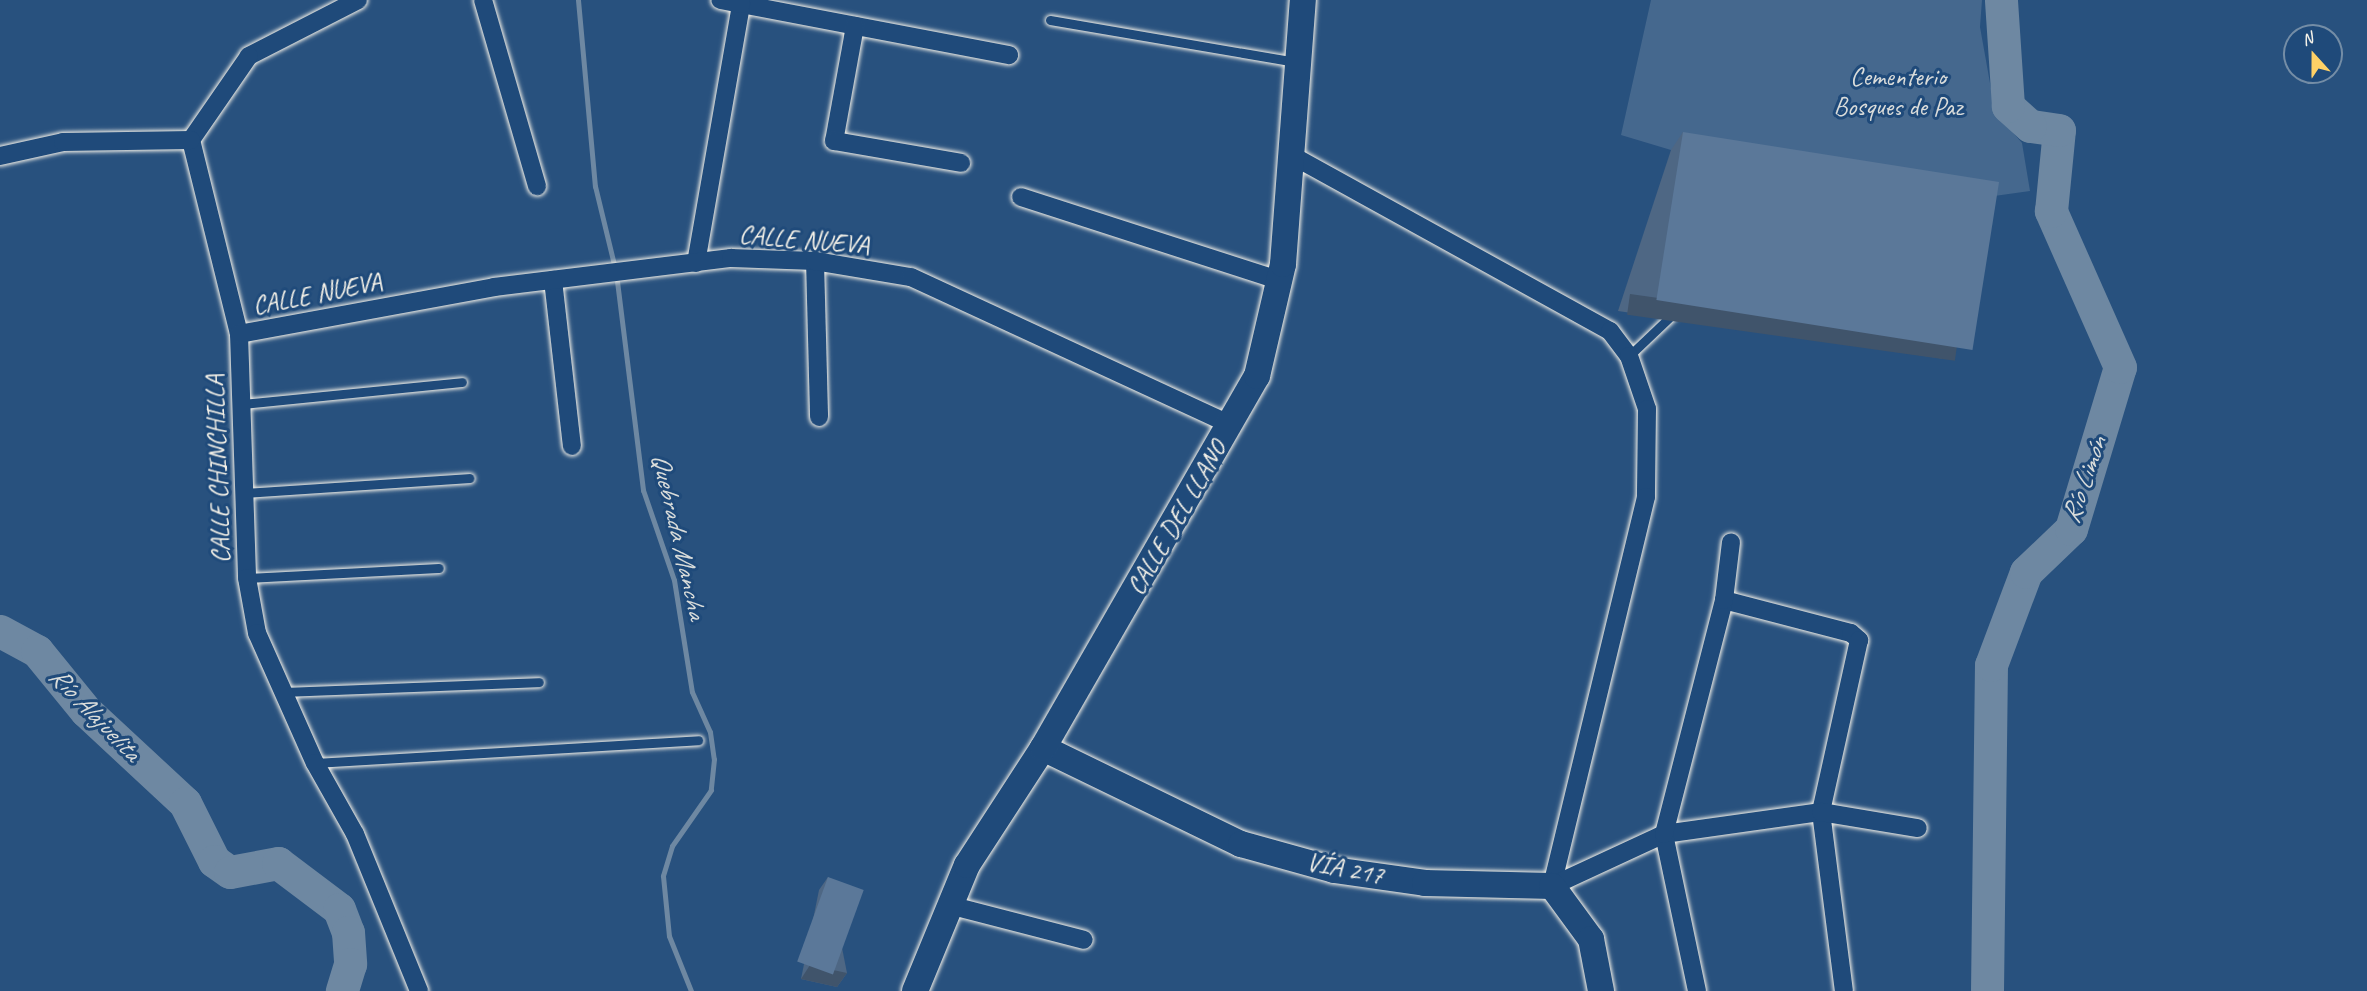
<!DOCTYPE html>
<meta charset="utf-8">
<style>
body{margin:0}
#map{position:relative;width:2367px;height:991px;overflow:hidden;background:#28517e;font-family:Caveat,sans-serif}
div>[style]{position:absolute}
.green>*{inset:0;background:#45688e}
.stream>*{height:5px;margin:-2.5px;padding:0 2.5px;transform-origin:2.5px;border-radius:2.5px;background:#6e88a2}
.river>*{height:33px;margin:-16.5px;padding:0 16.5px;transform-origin:16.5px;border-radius:16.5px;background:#6e88a2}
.roads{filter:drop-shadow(0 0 2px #f4f1e8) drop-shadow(0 0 2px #f4f1e8)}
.lane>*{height:9px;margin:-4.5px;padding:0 4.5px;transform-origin:4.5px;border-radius:4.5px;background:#1f4a7a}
.street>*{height:18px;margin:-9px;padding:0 9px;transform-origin:9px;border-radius:9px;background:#1f4a7a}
.secondary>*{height:26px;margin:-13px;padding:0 13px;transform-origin:13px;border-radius:13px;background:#1f4a7a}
.wall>*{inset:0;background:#4e6784}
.shaded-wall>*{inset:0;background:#40546b;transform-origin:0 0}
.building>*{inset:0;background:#5b7899;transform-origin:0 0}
span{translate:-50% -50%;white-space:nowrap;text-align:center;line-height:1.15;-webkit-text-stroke:6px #1f4a7a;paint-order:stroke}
.park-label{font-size:26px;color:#dadcda}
.street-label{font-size:26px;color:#f4f1e8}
.water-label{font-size:27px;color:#d9dcda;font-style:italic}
.north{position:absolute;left:2283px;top:24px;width:60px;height:60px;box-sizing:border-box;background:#1f4a7a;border:2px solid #748da6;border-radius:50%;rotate:339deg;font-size:16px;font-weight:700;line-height:24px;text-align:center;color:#f4f1e8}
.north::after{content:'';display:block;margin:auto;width:21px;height:27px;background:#ffd166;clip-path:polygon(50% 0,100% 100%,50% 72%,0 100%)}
</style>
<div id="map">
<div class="green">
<div style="clip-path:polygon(1651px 0,1982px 0,1980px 27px,1995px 111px,2022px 143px,2030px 191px,1987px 197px,1671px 150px,1621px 135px)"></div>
</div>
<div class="stream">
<div style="left:578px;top:0;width:187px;rotate:84.8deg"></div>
<div style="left:595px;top:186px;width:89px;rotate:76.4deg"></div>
<div style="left:616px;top:273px;width:219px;rotate:82.9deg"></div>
<div style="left:643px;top:490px;width:95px;rotate:71deg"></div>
<div style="left:674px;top:580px;width:113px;rotate:80.9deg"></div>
<div style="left:692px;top:692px;width:44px;rotate:65.8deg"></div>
<div style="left:710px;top:732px;width:27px;rotate:82deg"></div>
<div style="left:714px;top:759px;width:31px;rotate:96deg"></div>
<div style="left:711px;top:790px;width:68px;rotate:124.9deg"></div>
<div style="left:672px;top:846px;width:31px;rotate:107deg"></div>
<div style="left:663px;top:876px;width:60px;rotate:84.3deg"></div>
<div style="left:669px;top:936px;width:59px;rotate:68.2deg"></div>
</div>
<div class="river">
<div style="left:0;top:631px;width:42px;rotate:28.4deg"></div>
<div style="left:37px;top:651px;width:77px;rotate:50.8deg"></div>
<div style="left:86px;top:711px;width:135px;rotate:42.9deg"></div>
<div style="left:185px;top:803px;width:65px;rotate:63.4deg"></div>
<div style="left:214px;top:861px;width:19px;rotate:35deg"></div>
<div style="left:230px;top:872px;width:49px;rotate:-10.6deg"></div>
<div style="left:278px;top:863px;width:76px;rotate:37deg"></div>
<div style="left:339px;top:909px;width:25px;rotate:69deg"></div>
<div style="left:348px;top:932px;width:32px;rotate:86deg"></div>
<div style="left:350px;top:964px;width:28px;rotate:107deg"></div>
<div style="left:1987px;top:991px;width:326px;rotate:-89.3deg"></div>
<div style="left:1991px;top:665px;width:99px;rotate:-69.4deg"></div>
<div style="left:2026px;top:572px;width:62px;rotate:-43.7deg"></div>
<div style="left:2071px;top:529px;width:169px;rotate:-73.2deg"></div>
<div style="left:2120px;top:367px;width:171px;rotate:-113.9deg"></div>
<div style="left:2051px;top:211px;width:81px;rotate:-84.4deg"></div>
<div style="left:2059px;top:130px;width:29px;rotate:-172deg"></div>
<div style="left:2030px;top:126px;width:30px;rotate:-138deg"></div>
<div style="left:2008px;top:106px;width:106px;rotate:-93.8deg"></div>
</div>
<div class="roads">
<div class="lane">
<div style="left:1050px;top:20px;width:251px;rotate:9.7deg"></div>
<div style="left:1629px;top:356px;width:64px;rotate:-43.7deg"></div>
<div style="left:242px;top:404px;width:221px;rotate:-5.7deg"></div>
<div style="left:245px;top:493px;width:225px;rotate:-3.8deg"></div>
<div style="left:247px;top:578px;width:192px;rotate:-3deg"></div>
<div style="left:281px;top:692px;width:258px;rotate:-2.2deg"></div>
<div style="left:315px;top:763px;width:384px;rotate:-3.4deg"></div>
</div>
<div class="street">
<div style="left:358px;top:0;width:123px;rotate:152.8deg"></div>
<div style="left:249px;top:56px;width:102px;rotate:124.6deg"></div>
<div style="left:191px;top:140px;width:200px;rotate:76.1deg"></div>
<div style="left:239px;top:334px;width:244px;rotate:88.1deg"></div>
<div style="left:247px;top:578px;width:56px;rotate:79.7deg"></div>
<div style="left:257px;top:633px;width:142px;rotate:66deg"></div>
<div style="left:315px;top:763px;width:81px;rotate:60.6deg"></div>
<div style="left:355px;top:834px;width:170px;rotate:67.8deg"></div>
<div style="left:483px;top:0;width:194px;rotate:73.8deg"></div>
<div style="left:741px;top:4px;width:273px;rotate:10.8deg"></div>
<div style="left:855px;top:26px;width:117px;rotate:100.3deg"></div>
<div style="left:834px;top:141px;width:129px;rotate:9.8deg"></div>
<div style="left:0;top:156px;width:65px;rotate:-12.5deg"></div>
<div style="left:63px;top:142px;width:128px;rotate:-0.9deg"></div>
<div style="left:1293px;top:156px;width:362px;rotate:28.9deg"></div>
<div style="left:1610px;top:331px;width:31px;rotate:53deg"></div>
<div style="left:1629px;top:356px;width:56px;rotate:71.2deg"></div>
<div style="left:1647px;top:409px;width:88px;rotate:90.7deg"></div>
<div style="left:1646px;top:497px;width:400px;rotate:103.6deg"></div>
<div style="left:1021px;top:197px;width:273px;rotate:17.9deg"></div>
<div style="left:815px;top:261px;width:156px;rotate:88.5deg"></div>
<div style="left:696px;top:263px;width:263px;rotate:-80.1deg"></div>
<div style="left:741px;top:4px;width:21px;rotate:-169deg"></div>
<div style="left:553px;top:280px;width:167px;rotate:83.5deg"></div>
<div style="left:239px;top:334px;width:259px;rotate:-10.4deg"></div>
<div style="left:494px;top:287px;width:239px;rotate:-7deg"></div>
<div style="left:731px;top:258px;width:84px;rotate:2deg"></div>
<div style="left:815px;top:261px;width:97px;rotate:9.5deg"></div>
<div style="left:911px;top:277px;width:353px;rotate:24.8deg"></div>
<div style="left:1724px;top:600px;width:131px;rotate:14.6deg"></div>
<div style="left:1851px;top:633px;width:11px;rotate:41deg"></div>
<div style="left:1859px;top:640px;width:176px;rotate:102.5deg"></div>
<div style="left:1821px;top:812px;width:180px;rotate:82.7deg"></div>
<div style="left:1552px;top:886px;width:123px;rotate:-24.9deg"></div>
<div style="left:1664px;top:834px;width:159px;rotate:-8deg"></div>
<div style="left:1821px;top:812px;width:98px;rotate:9.4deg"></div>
<div style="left:949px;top:905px;width:139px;rotate:14.5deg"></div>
<div style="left:1697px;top:991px;width:160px;rotate:-101.9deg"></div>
<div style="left:1664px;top:834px;width:242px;rotate:-75.6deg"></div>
<div style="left:1724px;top:600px;width:58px;rotate:-83.1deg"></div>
</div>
<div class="secondary">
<div style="left:1043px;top:748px;width:220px;rotate:25.9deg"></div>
<div style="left:1241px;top:844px;width:97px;rotate:15.6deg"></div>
<div style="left:1334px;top:870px;width:92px;rotate:8.1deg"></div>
<div style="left:1425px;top:883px;width:127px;rotate:1.4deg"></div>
<div style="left:1552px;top:886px;width:66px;rotate:53.7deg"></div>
<div style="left:1591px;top:939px;width:53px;rotate:79.1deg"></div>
<div style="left:915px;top:991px;width:136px;rotate:-67.6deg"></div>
<div style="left:967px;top:865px;width:140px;rotate:-57deg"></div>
<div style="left:1043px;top:748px;width:429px;rotate:-60.1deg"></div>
<div style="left:1257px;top:376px;width:115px;rotate:-76.9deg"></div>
<div style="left:1283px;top:264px;width:265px;rotate:-85.7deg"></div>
</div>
</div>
<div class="wall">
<div style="clip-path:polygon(1683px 132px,1945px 359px,1618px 311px,1671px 150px)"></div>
<div style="clip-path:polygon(828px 877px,847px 973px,837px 987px,801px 979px,819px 890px)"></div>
</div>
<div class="shaded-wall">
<div style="left:1630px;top:294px;width:331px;height:21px;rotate:8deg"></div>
<div style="clip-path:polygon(810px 965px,847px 973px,837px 987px,801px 979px)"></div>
</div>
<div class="building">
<div style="left:1683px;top:132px;width:320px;height:170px;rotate:9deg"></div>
<div style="left:828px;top:877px;width:38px;height:90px;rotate:20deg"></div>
</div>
<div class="park-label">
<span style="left:1898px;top:92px">Cementerio<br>Bosques de Paz</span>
</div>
<div class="street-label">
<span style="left:804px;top:240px;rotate:5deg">CALLE NUEVA</span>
<span style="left:317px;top:294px;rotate:-11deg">CALLE NUEVA</span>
<span style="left:218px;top:469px;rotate:-92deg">CALLE CHINCHILLA</span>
<span style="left:1177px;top:518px;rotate:-60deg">CALLE DEL LLANO</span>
<span style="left:1345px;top:869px;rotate:11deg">VÍA 217</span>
</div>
<div class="water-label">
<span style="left:2084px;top:480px;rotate:-71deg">Río Limón</span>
<span style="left:679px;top:536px;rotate:77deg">Quebrada Mancha</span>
<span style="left:95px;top:714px;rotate:46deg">Río Alajuelita</span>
</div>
<div class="north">N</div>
</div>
